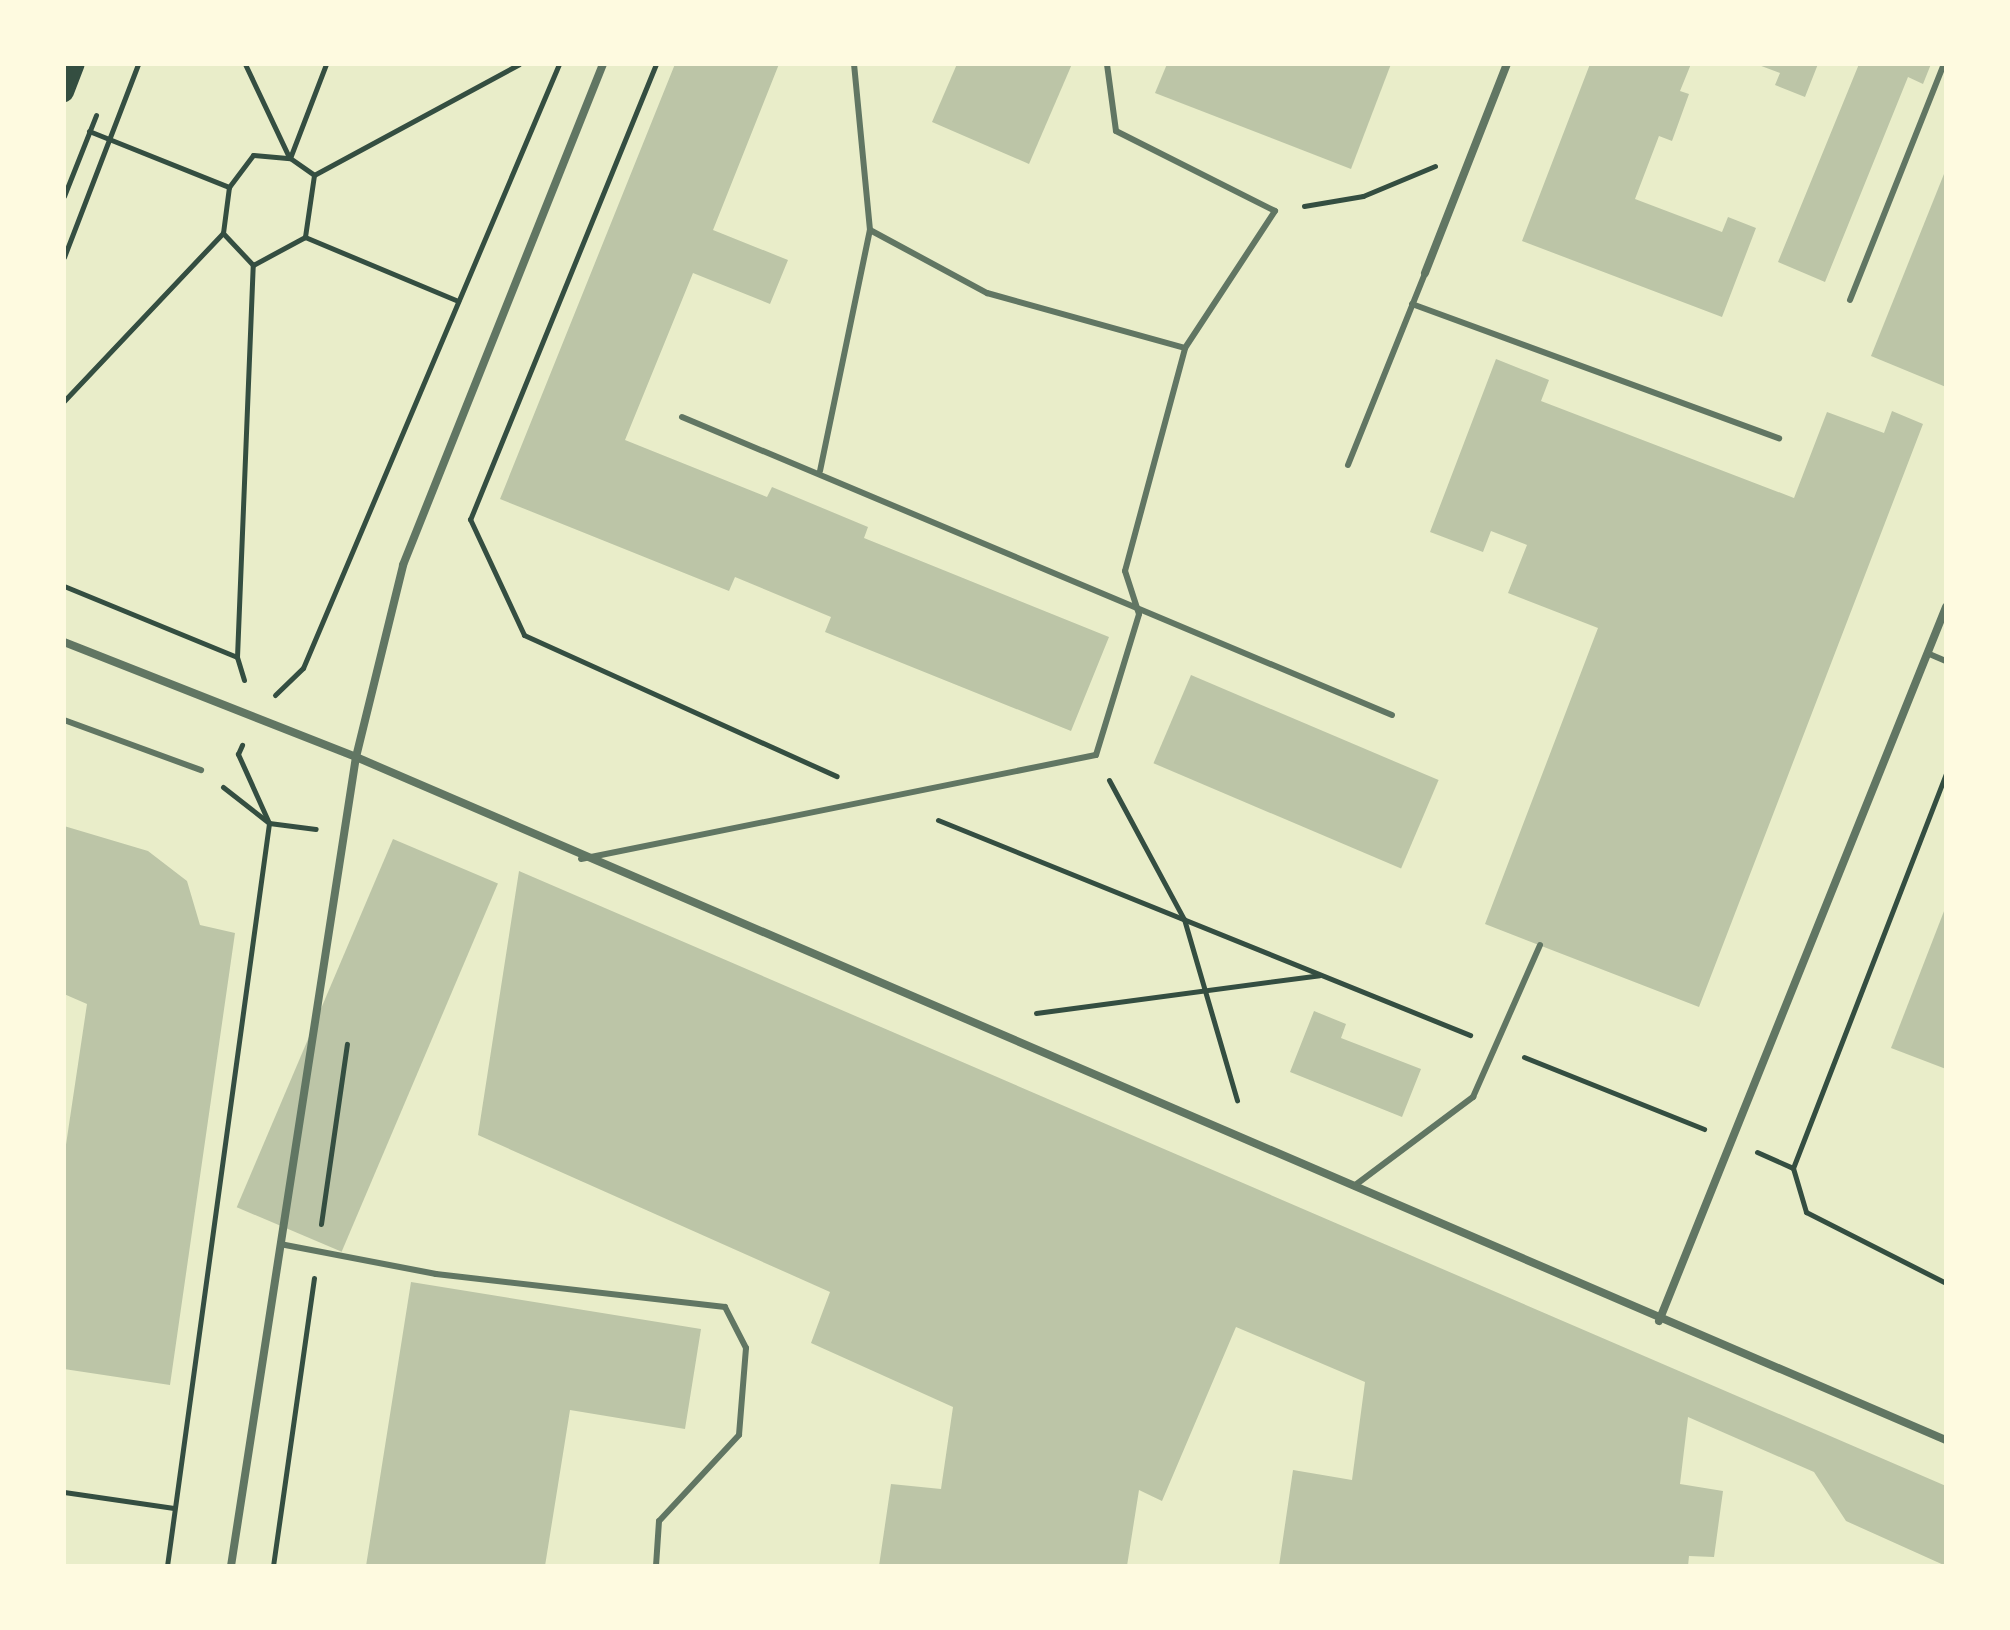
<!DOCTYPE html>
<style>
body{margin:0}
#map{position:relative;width:2010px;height:1630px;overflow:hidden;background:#e9edc9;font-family:Barlow,sans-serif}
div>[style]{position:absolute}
.building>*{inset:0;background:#bcc5a7;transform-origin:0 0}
.path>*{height:5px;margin:-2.5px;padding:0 2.5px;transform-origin:2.5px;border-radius:2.5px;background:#344e41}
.service>*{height:6px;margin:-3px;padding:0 3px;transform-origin:3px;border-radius:3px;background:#617663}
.minor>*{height:8px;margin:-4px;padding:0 4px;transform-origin:4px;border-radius:4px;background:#617663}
.primary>*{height:20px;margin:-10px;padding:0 10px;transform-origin:10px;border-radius:10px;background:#344e41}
span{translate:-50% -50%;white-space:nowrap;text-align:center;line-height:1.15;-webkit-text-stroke:6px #fefae0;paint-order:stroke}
.frame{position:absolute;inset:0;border:66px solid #fefae0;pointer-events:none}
</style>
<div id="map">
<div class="building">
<div style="clip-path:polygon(675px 64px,779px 64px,713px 230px,788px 260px,770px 304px,693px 273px,625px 440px,767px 497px,772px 487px,868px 527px,864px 538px,1109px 637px,1071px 731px,825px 632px,831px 617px,735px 577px,729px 591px,500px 499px)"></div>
<div style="clip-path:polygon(957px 64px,1072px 64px,1029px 164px,932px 122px)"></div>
<div style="clip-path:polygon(1167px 64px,1391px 64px,1351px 169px,1155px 93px)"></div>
<div style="clip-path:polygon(1590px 64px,1691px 64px,1680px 91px,1689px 94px,1672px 141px,1659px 136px,1635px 199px,1722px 232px,1728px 217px,1756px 228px,1722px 317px,1522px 241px)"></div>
<div style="clip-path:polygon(1756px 64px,1818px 64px,1805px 97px,1775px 85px,1780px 73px)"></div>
<div style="clip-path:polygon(1859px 64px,1931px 64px,1923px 84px,1908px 77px,1825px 282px,1778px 262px)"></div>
<div style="clip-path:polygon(1946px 169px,1946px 387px,1871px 356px)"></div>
<div style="clip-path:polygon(1496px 359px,1549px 380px,1541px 401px,1794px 498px,1827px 412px,1884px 433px,1892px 411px,1923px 424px,1699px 1007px,1485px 924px,1598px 628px,1508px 593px,1527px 545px,1491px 531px,1483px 552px,1430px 532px)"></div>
<div style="left:1191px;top:675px;width:269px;height:96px;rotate:23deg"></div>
<div style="clip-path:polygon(64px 826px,148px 851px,187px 881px,200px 925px,235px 933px,170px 1385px,64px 1369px,64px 1158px,87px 1004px,64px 994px)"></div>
<div style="left:393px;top:839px;width:114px;height:400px;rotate:23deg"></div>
<div style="clip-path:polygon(519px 871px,1946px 1486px,1946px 1566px,1846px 1521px,1814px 1472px,1688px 1417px,1680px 1484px,1723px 1491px,1714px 1557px,1689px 1556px,1688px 1566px,1279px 1566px,1293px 1470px,1352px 1480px,1365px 1382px,1236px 1327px,1162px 1501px,1139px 1490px,1127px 1566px,879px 1566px,891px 1484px,941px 1489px,953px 1407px,811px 1343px,830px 1292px,478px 1135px)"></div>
<div style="clip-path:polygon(1946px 906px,1946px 1069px,1891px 1048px)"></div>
<div style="clip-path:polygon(1314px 1011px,1346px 1024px,1341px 1038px,1421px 1069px,1402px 1117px,1290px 1072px)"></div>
<div style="clip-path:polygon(411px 1282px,701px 1329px,685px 1429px,570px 1410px,545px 1566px,366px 1566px)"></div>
</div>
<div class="path">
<div style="left:245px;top:64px;width:103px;rotate:64.7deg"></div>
<div style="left:656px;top:64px;width:492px;rotate:112.2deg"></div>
<div style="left:470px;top:519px;width:128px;rotate:65deg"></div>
<div style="left:524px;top:635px;width:343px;rotate:24.3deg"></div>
<div style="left:89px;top:131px;width:151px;rotate:21.8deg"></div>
<div style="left:290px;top:158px;width:101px;rotate:-69deg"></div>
<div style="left:314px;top:175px;width:233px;rotate:-28.4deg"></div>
<div style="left:64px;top:196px;width:87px;rotate:-68.4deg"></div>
<div style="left:1304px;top:206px;width:60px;rotate:-9.6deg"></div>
<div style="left:1363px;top:196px;width:78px;rotate:-22.6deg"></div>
<div style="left:305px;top:237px;width:166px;rotate:22.7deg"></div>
<div style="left:64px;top:257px;width:207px;rotate:-69deg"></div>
<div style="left:64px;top:401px;width:231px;rotate:-46.6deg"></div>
<div style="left:64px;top:586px;width:187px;rotate:22.3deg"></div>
<div style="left:244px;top:680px;width:24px;rotate:-107deg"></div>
<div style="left:237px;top:657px;width:392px;rotate:-87.7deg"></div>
<div style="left:253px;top:265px;width:44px;rotate:-133.2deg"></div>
<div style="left:223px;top:233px;width:46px;rotate:-82.6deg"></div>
<div style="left:229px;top:187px;width:40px;rotate:-53deg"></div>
<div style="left:253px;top:155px;width:37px;rotate:5deg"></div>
<div style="left:290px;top:158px;width:29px;rotate:35deg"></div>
<div style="left:314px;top:175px;width:63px;rotate:98.3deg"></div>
<div style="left:305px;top:237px;width:59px;rotate:151.7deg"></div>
<div style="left:275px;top:695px;width:39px;rotate:-44deg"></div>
<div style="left:303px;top:668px;width:656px;rotate:-67.03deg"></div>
<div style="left:1109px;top:780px;width:158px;rotate:61.7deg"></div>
<div style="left:1184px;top:919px;width:189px;rotate:73.7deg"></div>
<div style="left:223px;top:787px;width:58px;rotate:38deg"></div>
<div style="left:269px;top:823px;width:47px;rotate:7.3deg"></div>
<div style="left:938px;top:820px;width:574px;rotate:22.01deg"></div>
<div style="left:1036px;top:1013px;width:286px;rotate:-7.6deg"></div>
<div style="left:1524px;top:1057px;width:194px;rotate:21.8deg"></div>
<div style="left:1757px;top:1152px;width:39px;rotate:24deg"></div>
<div style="left:1793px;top:1168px;width:424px;rotate:-68.8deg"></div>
<div style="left:1793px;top:1168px;width:46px;rotate:73.5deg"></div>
<div style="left:1806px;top:1212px;width:157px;rotate:26.9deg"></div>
<div style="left:321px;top:1224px;width:182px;rotate:-81.8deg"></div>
<div style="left:64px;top:1492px;width:111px;rotate:8.3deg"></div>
<div style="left:167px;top:1566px;width:750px;rotate:-82.18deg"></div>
<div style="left:269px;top:823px;width:76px;rotate:-114.2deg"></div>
<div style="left:238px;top:754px;width:10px;rotate:-66deg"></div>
<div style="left:273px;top:1566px;width:291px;rotate:-81.9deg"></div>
</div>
<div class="service">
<div style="left:870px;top:230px;width:133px;rotate:28.3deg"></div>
<div style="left:987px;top:293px;width:205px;rotate:15.5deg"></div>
<div style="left:1850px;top:300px;width:254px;rotate:-68.3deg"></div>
<div style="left:1412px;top:304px;width:391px;rotate:20.1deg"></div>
<div style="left:682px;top:417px;width:770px;rotate:22.77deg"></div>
<div style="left:1348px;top:465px;width:207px;rotate:-68.1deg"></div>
<div style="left:820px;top:471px;width:246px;rotate:-78.3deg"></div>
<div style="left:870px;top:230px;width:167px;rotate:-95.5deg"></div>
<div style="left:1927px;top:653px;width:21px;rotate:23deg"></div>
<div style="left:64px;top:720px;width:146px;rotate:20.1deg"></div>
<div style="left:581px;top:859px;width:525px;rotate:-11.42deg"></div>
<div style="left:1096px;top:755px;width:147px;rotate:-73deg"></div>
<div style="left:1139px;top:614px;width:45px;rotate:-108deg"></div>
<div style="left:1125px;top:571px;width:231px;rotate:-74.9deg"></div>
<div style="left:1185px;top:348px;width:164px;rotate:-56.7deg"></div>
<div style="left:1275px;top:211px;width:178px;rotate:-153.3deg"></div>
<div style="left:1116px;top:131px;width:68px;rotate:-97.7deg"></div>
<div style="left:1354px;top:1186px;width:149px;rotate:-36.8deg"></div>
<div style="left:1473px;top:1097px;width:166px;rotate:-66.2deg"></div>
<div style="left:280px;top:1244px;width:159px;rotate:10.9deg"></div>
<div style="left:436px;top:1274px;width:291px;rotate:6.5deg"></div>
<div style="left:725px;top:1307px;width:46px;rotate:62.9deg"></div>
<div style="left:746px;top:1348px;width:87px;rotate:94.6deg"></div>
<div style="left:739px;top:1435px;width:117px;rotate:132.9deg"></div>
<div style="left:659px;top:1521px;width:45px;rotate:93.8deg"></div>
</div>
<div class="minor">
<div style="left:1425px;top:273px;width:225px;rotate:-68.6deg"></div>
<div style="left:64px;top:642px;width:314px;rotate:21.5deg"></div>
<div style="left:356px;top:757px;width:1730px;rotate:23.25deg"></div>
<div style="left:1659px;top:1321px;width:770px;rotate:-68.1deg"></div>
<div style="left:231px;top:1566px;width:819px;rotate:-81.22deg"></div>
<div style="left:356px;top:757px;width:198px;rotate:-76.2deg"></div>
<div style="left:403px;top:565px;width:539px;rotate:-68.24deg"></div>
</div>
<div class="primary">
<div style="left:64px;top:92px;width:30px;rotate:-69deg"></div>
</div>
<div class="frame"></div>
</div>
